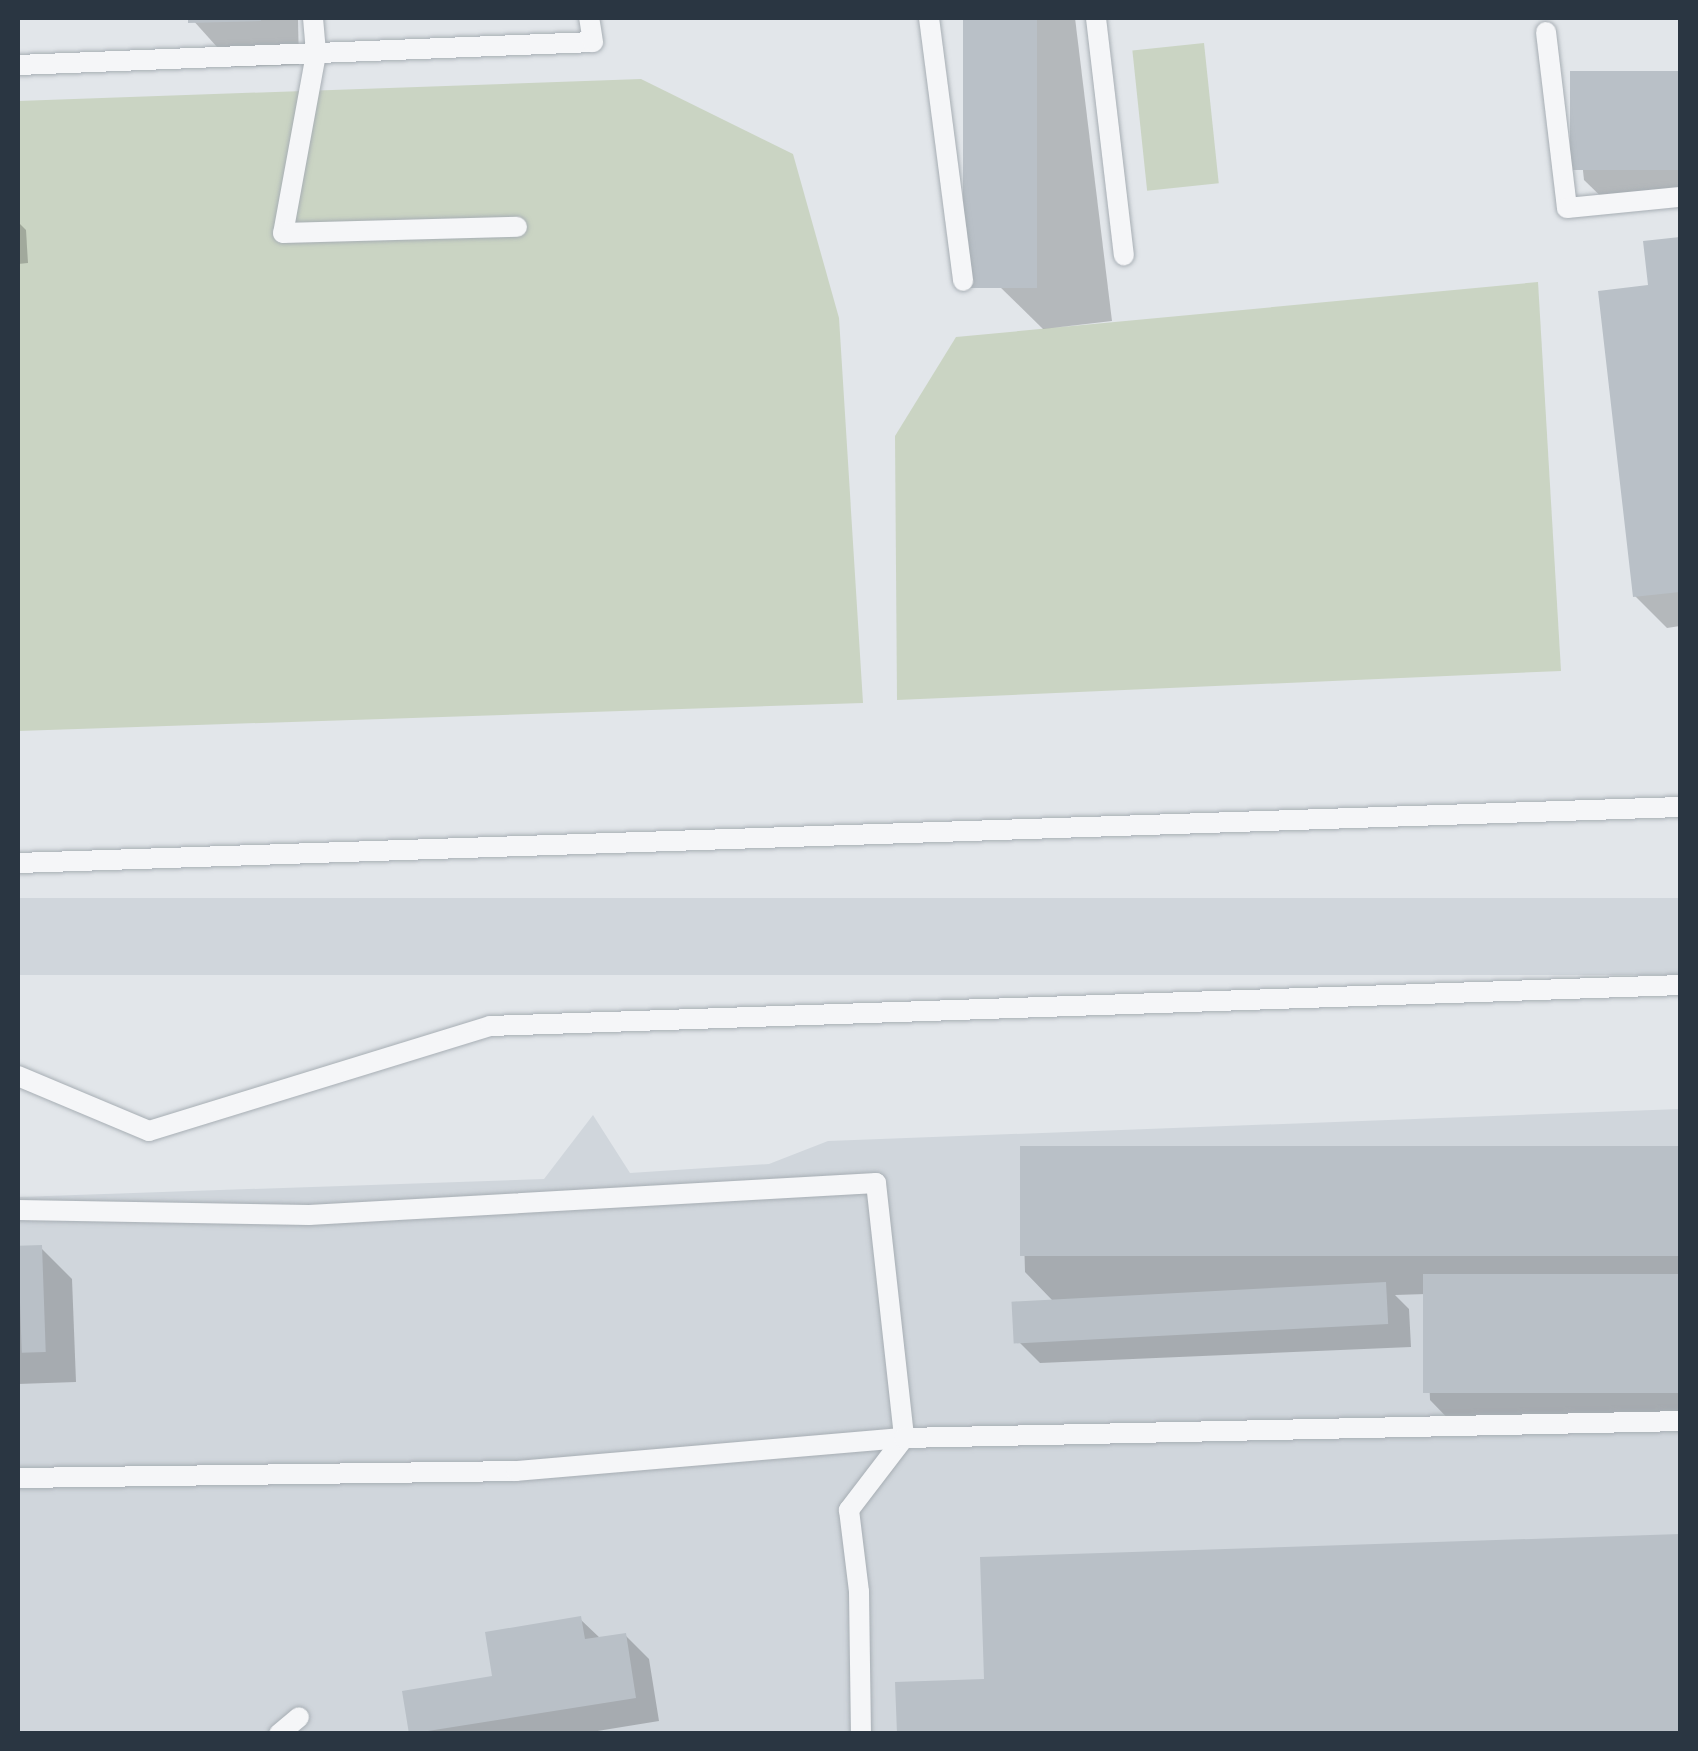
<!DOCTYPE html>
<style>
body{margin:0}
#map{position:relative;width:1698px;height:1751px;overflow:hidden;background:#e2e6ea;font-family:Roboto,sans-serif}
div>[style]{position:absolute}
.built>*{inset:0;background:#d0d6dc;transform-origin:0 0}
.green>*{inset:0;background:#cad4c3;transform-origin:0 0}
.shadow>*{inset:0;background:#0003}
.building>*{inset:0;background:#b9c0c7;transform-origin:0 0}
.roads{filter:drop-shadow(0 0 2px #a7aeb4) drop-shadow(0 0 2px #a7aeb4)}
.lane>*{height:20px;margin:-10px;padding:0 10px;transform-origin:10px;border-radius:10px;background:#f5f6f8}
span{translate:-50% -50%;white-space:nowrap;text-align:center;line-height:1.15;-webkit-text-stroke:9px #f1f5f7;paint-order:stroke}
.frame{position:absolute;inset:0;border:20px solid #2a3642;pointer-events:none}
</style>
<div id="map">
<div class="built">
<div style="left:1680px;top:898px;width:77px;height:1663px;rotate:90deg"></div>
<div style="clip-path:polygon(1680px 1109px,1680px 1733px,18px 1733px,18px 1197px,544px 1179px,593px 1115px,630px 1173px,769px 1164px,828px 1141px)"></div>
</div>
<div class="green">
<div style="left:1204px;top:43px;width:141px;height:72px;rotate:84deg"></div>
<div style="clip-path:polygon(641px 79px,793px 154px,839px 318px,863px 703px,18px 731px,18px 101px)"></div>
<div style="clip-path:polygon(1538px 282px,1561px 671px,897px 700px,895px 436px,956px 337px)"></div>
</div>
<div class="shadow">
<div style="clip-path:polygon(191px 18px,298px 18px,299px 65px,235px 67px)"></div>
<div style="clip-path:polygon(965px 18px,1075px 18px,1112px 321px,1043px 329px,998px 285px)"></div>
<div style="clip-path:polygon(1680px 74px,1680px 204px,1616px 211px,1584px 180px,1574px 86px)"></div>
<div style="clip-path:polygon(19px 223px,26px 230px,28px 263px,18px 264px)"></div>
<div style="clip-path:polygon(1680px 239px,1680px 626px,1667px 628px,1635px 596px,1651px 288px,1646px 243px)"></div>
<div style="clip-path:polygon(1680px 1148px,1680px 1424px,1461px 1432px,1430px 1400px,1426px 1294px,1395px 1295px,1409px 1309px,1411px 1347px,1040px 1363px,1016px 1339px,1052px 1300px,1025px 1272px,1022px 1165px)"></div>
<div style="clip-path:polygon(18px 1248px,41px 1248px,72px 1279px,76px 1382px,18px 1384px)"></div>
<div style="clip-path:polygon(1680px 1536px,1680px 1734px,900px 1734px,986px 1682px,982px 1560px)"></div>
<div style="clip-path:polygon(580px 1619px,601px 1639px,625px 1635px,649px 1659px,659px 1721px,579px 1734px,412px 1733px)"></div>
</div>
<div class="building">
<div style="clip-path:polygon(188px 18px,261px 18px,261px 21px,188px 23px)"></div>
<div style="left:963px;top:18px;width:74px;height:270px"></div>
<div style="left:1680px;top:71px;width:99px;height:110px;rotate:90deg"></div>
<div style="clip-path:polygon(1680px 237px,1680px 592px,1633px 597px,1598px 291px,1648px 285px,1643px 241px)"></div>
<div style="left:1680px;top:1146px;width:110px;height:660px;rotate:90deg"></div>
<div style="left:42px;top:1245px;width:107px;height:24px;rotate:88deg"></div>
<div style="left:1680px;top:1274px;width:119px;height:257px;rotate:90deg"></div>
<div style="left:1386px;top:1282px;width:42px;height:375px;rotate:87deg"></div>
<div style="clip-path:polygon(1680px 1534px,1680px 1734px,897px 1734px,895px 1682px,984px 1679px,980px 1557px)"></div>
<div style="clip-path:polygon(581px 1616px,585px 1639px,626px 1633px,636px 1698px,409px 1734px,402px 1691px,492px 1676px,485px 1632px)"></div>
</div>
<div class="roads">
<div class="lane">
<div style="left:313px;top:18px;width:36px;rotate:85deg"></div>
<div style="left:316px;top:54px;width:182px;rotate:100.4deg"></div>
<div style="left:283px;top:233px;width:234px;rotate:-1.5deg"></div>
<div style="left:929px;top:18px;width:265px;rotate:82.6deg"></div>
<div style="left:1096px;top:18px;width:239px;rotate:83.3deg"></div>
<div style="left:1546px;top:32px;width:177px;rotate:83.2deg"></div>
<div style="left:1567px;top:208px;width:114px;rotate:-5.6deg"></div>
<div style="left:18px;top:65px;width:575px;rotate:-2.29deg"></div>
<div style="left:593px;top:42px;width:24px;rotate:-99deg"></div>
<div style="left:18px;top:863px;width:1663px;rotate:-1.93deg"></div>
<div style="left:18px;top:1076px;width:142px;rotate:22.8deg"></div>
<div style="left:149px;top:1131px;width:357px;rotate:-17.1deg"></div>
<div style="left:490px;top:1026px;width:1191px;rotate:-1.97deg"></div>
<div style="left:18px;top:1210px;width:291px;rotate:1deg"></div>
<div style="left:309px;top:1215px;width:568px;rotate:-3.23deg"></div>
<div style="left:876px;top:1183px;width:257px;rotate:83.7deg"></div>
<div style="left:904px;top:1438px;width:91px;rotate:127.4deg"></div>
<div style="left:849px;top:1510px;width:83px;rotate:83deg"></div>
<div style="left:859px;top:1592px;width:142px;rotate:89.2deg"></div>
<div style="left:18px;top:1478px;width:498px;rotate:-0.8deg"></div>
<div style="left:516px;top:1471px;width:389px;rotate:-4.9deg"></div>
<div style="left:904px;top:1438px;width:776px;rotate:-1.25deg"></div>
<div style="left:279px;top:1734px;width:26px;rotate:-40deg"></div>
</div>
</div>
<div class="frame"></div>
</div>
